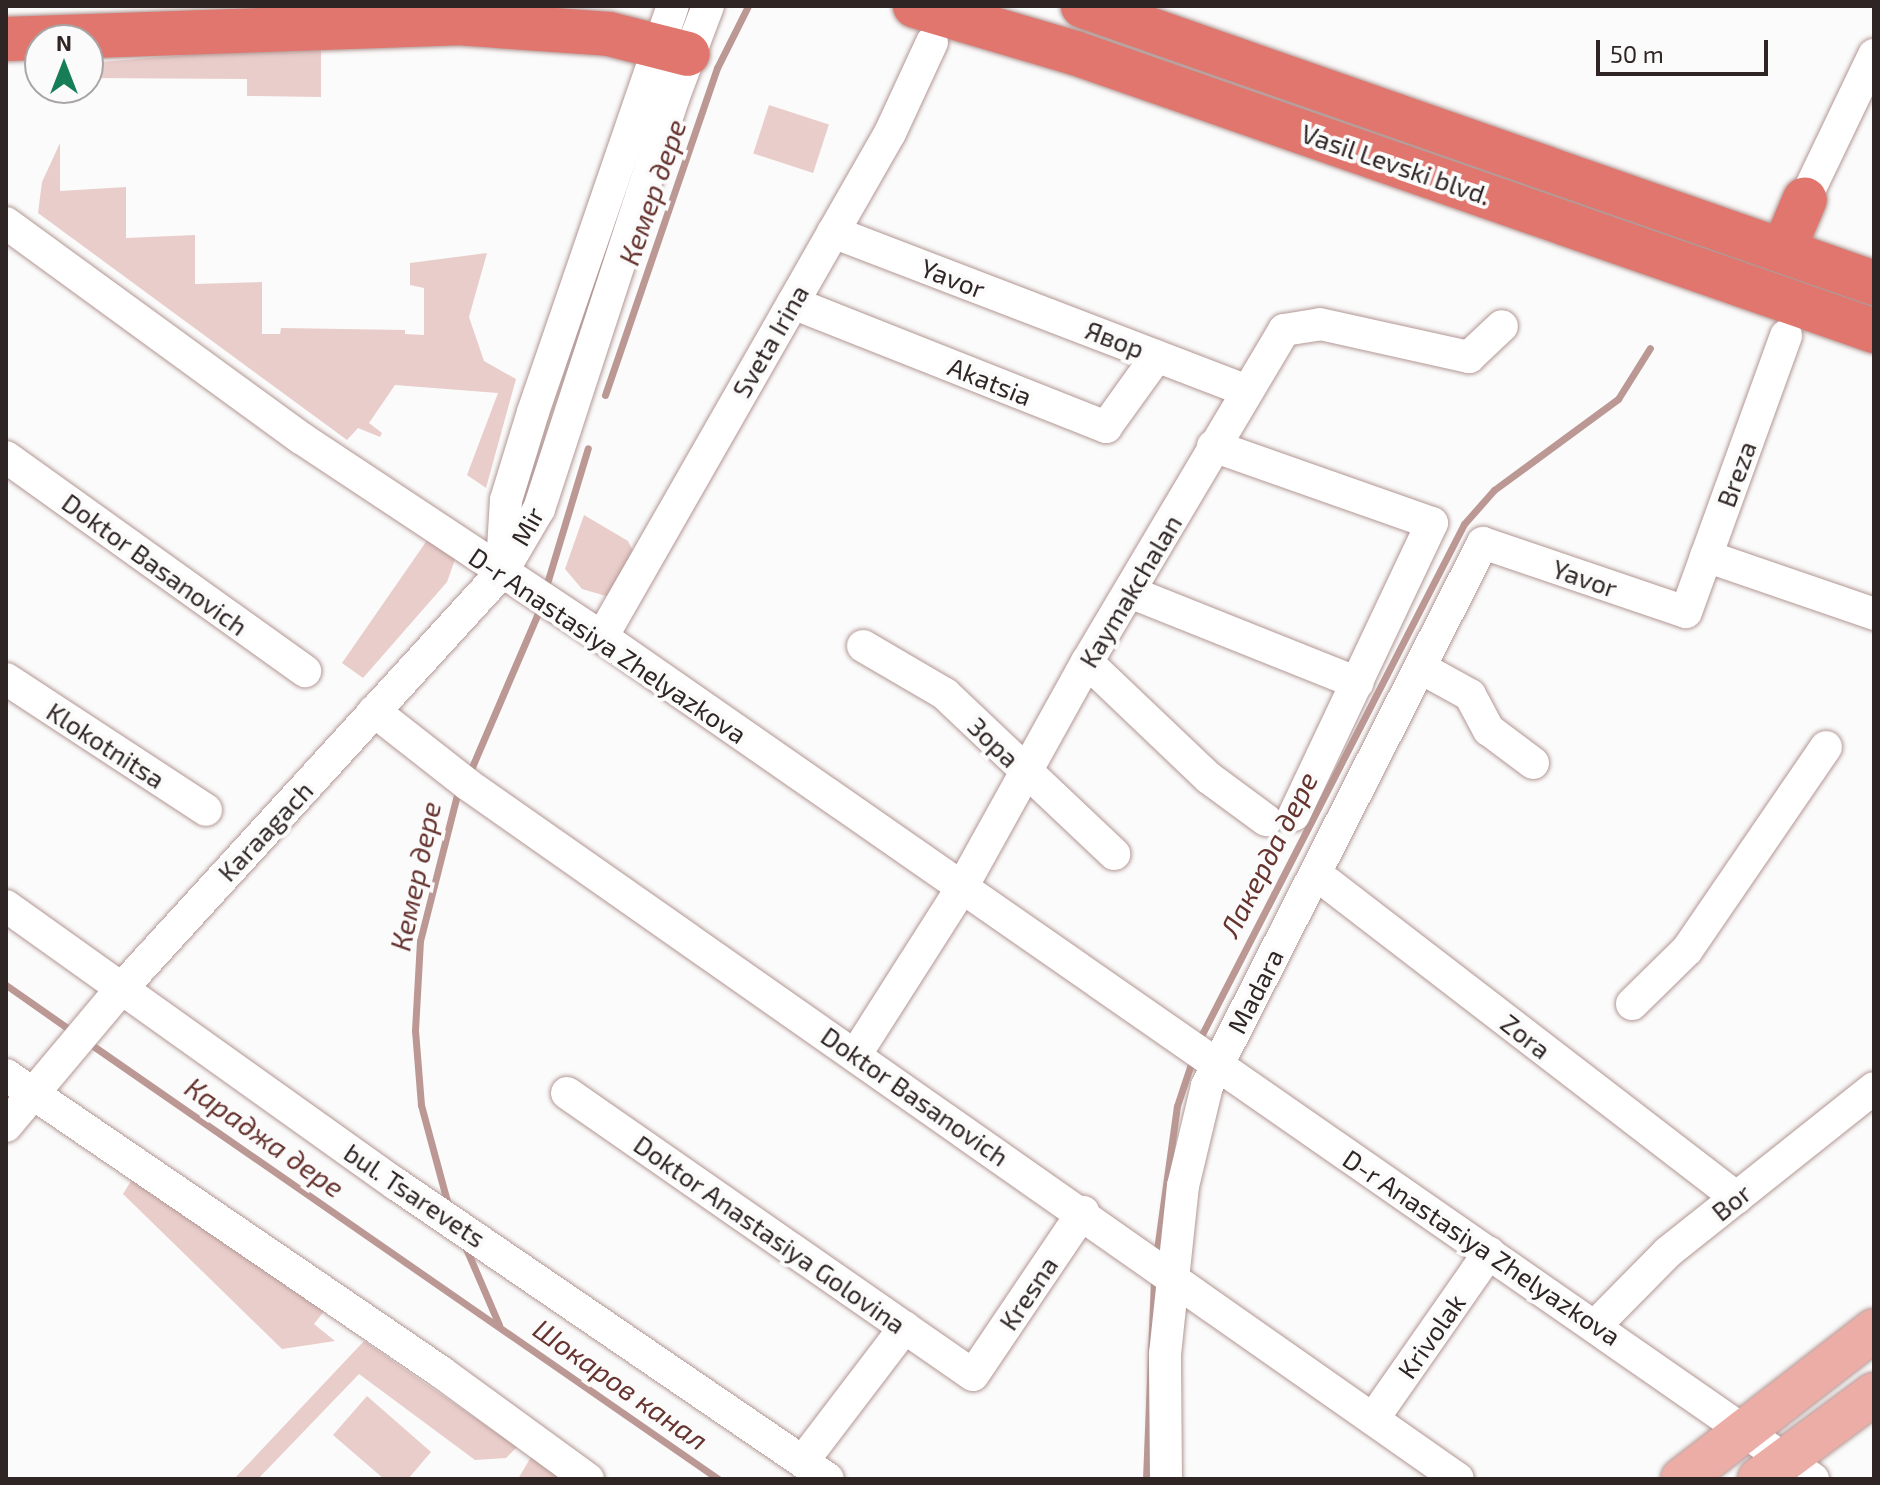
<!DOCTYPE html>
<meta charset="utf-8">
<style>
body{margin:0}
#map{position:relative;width:1880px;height:1485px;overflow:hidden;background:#fbfbfb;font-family:"Exo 2",sans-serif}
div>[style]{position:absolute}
.green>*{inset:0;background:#e9cdca;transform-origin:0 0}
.stream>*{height:7px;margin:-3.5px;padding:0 3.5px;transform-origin:3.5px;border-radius:3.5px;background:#bc9894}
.roads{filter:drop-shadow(0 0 2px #b29794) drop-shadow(0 0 2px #b29794)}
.minor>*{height:32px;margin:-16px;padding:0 16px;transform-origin:16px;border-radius:16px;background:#fff}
.major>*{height:42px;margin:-21px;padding:0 21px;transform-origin:21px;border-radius:21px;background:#ecada7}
.highway>*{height:44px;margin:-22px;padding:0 22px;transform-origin:22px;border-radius:22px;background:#e0766d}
span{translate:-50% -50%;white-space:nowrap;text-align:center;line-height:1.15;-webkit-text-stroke:8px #fbfbfb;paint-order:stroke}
.street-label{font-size:26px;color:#2f2524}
.water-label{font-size:28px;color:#66332f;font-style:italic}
.frame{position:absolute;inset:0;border:8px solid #2f2524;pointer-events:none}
.north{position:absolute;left:24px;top:24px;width:80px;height:80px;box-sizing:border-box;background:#fbfbfb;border:2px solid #a9a5a5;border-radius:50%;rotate:0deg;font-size:22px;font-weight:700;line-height:32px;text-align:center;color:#2f2524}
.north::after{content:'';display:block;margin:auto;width:28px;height:36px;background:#167d57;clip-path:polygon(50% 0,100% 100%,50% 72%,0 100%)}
.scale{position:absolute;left:1596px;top:40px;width:172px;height:36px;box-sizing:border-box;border:4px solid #2f2524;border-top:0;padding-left:10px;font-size:24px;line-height:28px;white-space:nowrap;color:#2f2524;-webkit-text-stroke:6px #fbfbfb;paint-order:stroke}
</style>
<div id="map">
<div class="green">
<div style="clip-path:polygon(321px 44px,321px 97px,247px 96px,247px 79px,88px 78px,88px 63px)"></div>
<div style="left:769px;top:105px;width:63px;height:51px;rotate:18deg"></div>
<div style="clip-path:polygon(60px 143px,60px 191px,126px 187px,126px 238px,195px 235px,195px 284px,262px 282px,262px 334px,280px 334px,281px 328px,405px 330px,405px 334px,424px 335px,424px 288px,410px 285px,410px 263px,487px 253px,469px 317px,484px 361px,516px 379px,486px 488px,467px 475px,498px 393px,395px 385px,369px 423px,382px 433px,380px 437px,358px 428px,347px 440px,38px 213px,42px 182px)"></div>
<div style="clip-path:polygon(584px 515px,628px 541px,634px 553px,617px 586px,606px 596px,582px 589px,565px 569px)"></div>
<div style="clip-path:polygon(430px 536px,457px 554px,447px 582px,363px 678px,342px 663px)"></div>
<div style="clip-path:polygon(139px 1168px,325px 1310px,314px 1324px,335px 1341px,282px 1349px,123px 1194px)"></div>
<div style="clip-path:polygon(364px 1341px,517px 1447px,506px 1458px,475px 1460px,359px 1374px,258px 1479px,234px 1479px)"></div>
<div style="clip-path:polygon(367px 1396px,431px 1452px,408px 1479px,384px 1479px,333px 1435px)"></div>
<div style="clip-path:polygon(531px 1457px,563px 1479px,518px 1479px)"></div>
</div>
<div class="stream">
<div style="left:605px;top:395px;width:346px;rotate:-71.1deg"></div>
<div style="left:717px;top:68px;width:69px;rotate:-63.4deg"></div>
<div style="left:545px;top:590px;width:148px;rotate:-73.2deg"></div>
<div style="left:469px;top:774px;width:183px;rotate:-66.8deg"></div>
<div style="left:6px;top:985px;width:82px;rotate:35deg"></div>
<div style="left:86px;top:1041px;width:769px;rotate:34.72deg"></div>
<div style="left:1198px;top:1042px;width:582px;rotate:-62.82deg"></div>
<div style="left:1464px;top:524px;width:45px;rotate:-48.6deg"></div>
<div style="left:1494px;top:490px;width:154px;rotate:-36.3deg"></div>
<div style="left:1618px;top:399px;width:60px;rotate:-57.9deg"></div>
<div style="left:448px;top:1205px;width:104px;rotate:-105.1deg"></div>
<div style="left:421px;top:1105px;width:75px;rotate:-94.6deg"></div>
<div style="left:415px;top:1030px;width:89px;rotate:-86.8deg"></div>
<div style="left:420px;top:941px;width:159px;rotate:-75.8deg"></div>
<div style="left:465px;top:1246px;width:86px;rotate:66.7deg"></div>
<div style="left:1156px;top:1257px;width:152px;rotate:-82.1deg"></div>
<div style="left:1177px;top:1106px;width:51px;rotate:-71.6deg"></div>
<div style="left:1146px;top:1479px;width:201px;rotate:-87.7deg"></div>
</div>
<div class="roads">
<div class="minor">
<div style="left:1805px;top:199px;width:160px;rotate:-64.4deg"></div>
<div style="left:6px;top:223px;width:365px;rotate:36.1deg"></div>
<div style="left:301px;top:438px;width:361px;rotate:33.5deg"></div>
<div style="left:602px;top:637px;width:1475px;rotate:34.81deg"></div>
<div style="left:833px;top:232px;width:440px;rotate:21deg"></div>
<div style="left:793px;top:303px;width:337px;rotate:21.6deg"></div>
<div style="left:1106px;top:427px;width:87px;rotate:-54.3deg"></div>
<div style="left:1213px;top:446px;width:232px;rotate:19.4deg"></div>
<div style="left:1432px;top:523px;width:323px;rotate:115.3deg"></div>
<div style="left:6px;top:457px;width:368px;rotate:35.6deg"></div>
<div style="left:1706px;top:556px;width:178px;rotate:19deg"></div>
<div style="left:502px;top:565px;width:65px;rotate:-86.5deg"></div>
<div style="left:506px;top:500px;width:92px;rotate:-72.9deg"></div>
<div style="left:533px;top:412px;width:429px;rotate:-71deg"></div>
<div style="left:1130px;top:592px;width:245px;rotate:21.8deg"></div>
<div style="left:602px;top:637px;width:580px;rotate:-60.26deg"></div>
<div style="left:890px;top:133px;width:100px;rotate:-65.2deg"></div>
<div style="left:863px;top:646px;width:95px;rotate:30.3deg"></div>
<div style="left:945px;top:694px;width:233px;rotate:43.4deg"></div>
<div style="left:1087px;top:662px;width:168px;rotate:43.6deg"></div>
<div style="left:1209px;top:778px;width:71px;rotate:36.4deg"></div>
<div style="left:1421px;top:668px;width:56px;rotate:28.9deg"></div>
<div style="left:1470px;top:695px;width:40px;rotate:62deg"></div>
<div style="left:1489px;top:730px;width:55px;rotate:36.9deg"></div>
<div style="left:6px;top:679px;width:239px;rotate:33.2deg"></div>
<div style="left:374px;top:711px;width:118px;rotate:38.1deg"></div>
<div style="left:467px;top:784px;width:1210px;rotate:35.04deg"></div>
<div style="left:1316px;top:874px;width:531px;rotate:37.58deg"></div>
<div style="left:6px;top:906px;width:479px;rotate:35.5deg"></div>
<div style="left:396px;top:1184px;width:523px;rotate:34.33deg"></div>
<div style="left:1632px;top:1004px;width:77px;rotate:-44.5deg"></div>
<div style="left:1687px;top:950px;width:246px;rotate:-55.6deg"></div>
<div style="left:856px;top:1054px;width:196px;rotate:-57.5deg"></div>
<div style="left:961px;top:889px;width:260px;rotate:-61deg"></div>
<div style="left:1087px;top:662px;width:386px;rotate:-59.3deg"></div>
<div style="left:1284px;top:330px;width:36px;rotate:-9deg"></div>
<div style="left:1320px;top:324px;width:153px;rotate:12.5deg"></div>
<div style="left:1469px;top:357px;width:45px;rotate:-43.2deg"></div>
<div style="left:6px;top:1075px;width:527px;rotate:34.32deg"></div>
<div style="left:441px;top:1372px;width:182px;rotate:36.1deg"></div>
<div style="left:567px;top:1093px;width:494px;rotate:34.8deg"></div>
<div style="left:973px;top:1375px;width:197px;rotate:-56deg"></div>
<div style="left:6px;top:1126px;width:180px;rotate:-50deg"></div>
<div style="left:122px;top:988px;width:563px;rotate:-47.59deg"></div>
<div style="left:502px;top:572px;width:73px;rotate:-59.6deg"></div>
<div style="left:539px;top:509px;width:431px;rotate:-71.9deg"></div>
<div style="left:673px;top:99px;width:99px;rotate:-69.4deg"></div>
<div style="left:1596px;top:1325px;width:103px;rotate:-45.4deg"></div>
<div style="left:1668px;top:1252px;width:263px;rotate:-38.5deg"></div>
<div style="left:1373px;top:1419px;width:203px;rotate:-55.1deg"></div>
<div style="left:803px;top:1461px;width:168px;rotate:-52.7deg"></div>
<div style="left:1166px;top:1479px;width:125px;rotate:-90.5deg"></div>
<div style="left:1165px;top:1354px;width:169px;rotate:-83.9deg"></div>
<div style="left:1183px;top:1186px;width:103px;rotate:-76.5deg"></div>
<div style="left:1207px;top:1086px;width:609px;rotate:-63.06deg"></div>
<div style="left:1483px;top:543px;width:214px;rotate:18.8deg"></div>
<div style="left:1686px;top:612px;width:294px;rotate:-70.1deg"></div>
</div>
<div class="major">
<div style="left:1682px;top:1479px;width:243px;rotate:-37.8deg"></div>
<div style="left:1759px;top:1479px;width:143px;rotate:-36.5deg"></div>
</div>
<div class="highway">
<div style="left:915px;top:6px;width:167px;rotate:16.4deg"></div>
<div style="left:1075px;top:53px;width:846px;rotate:19.18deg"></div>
<div style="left:1083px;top:6px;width:838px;rotate:19.3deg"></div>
<div style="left:6px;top:39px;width:451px;rotate:-2deg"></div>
<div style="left:457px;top:23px;width:152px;rotate:4.1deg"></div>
<div style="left:609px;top:34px;width:81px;rotate:14.2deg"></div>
<div style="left:1783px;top:251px;width:56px;rotate:-67.1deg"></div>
</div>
</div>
<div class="street-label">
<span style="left:1396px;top:164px;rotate:19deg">Vasil Levski blvd.</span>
<span style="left:953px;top:278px;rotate:21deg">Yavor</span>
<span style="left:1115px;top:339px;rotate:21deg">Явор</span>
<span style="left:770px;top:341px;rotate:-60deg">Sveta Irina</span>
<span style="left:990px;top:381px;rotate:22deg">Akatsia</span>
<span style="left:1736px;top:474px;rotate:-70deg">Breza</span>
<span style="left:527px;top:526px;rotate:-61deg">Mir</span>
<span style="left:155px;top:564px;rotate:36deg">Doktor Basanovich</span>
<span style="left:1585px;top:578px;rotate:19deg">Yavor</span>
<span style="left:1130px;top:591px;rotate:-59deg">Kaymakchalan</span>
<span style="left:608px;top:645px;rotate:34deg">D-r Anastasiya Zhelyazkova</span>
<span style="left:994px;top:742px;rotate:44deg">Зора</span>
<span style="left:106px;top:745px;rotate:33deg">Klokotnitsa</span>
<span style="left:265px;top:831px;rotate:-47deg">Karaagach</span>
<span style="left:1255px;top:991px;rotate:-63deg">Madara</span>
<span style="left:1526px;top:1036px;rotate:38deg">Zora</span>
<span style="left:915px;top:1096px;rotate:35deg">Doktor Basanovich</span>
<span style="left:415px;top:1195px;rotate:34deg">bul. Tsarevets</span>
<span style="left:1731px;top:1202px;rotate:-39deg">Bor</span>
<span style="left:770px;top:1234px;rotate:35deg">Doktor Anastasiya Golovina</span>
<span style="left:1482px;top:1247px;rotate:34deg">D-r Anastasiya Zhelyazkova</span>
<span style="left:1028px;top:1293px;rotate:-56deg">Kresna</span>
<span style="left:1431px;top:1336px;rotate:-55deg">Krivolak</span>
</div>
<div class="water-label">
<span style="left:652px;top:192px;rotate:-71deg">Кемер дере</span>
<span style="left:1268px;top:854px;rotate:-63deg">Лакерда дере</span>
<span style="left:415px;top:876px;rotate:-78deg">Кемер дере</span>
<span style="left:265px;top:1137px;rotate:35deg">Караджа дере</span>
<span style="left:621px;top:1384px;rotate:35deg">Шокаров канал</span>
</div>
<div class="frame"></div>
<div class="north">N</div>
<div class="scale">50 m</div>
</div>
